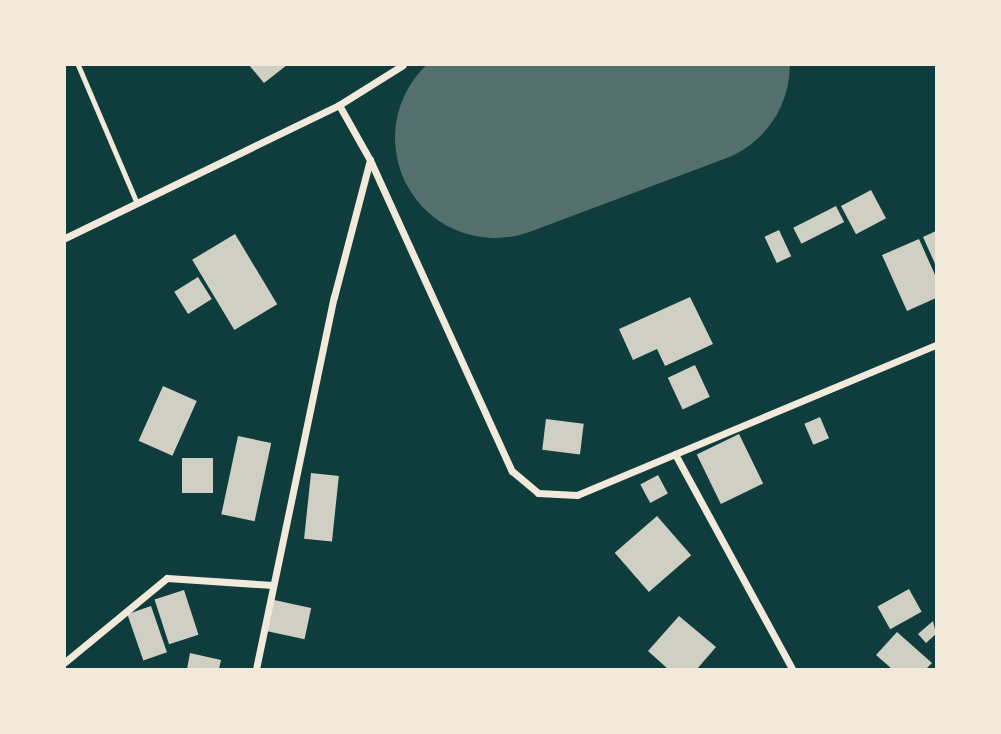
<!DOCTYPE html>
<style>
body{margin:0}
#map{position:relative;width:1001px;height:734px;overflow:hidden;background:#0f3d3e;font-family:Figtree,sans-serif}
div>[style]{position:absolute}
.runway>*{height:200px;margin:-100px;padding:0 100px;transform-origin:100px;border-radius:100px;background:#53706d}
.building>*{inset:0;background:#cfcfc3;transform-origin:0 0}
.service>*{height:5px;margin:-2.5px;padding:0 2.5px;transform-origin:2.5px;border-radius:2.5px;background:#f1e9da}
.minor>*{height:7px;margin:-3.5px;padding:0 3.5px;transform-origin:3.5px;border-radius:3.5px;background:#f1e9da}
span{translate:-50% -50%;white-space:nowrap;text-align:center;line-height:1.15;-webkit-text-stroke:6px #f1e9da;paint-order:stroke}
.frame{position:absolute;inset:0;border:66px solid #f1e9da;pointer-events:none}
</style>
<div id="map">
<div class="runway">
<div style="left:495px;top:138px;width:208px;rotate:-20.5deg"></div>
</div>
<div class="building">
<div style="clip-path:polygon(249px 65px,287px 65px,264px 83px)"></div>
<div style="left:871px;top:190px;width:32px;height:34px;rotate:62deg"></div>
<div style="left:836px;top:206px;width:18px;height:48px;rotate:63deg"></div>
<div style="left:779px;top:230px;width:29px;height:16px;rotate:65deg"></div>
<div style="clip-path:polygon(936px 231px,936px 266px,923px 237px)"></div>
<div style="left:235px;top:234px;width:82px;height:50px;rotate:59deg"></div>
<div style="clip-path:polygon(919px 239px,936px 277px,936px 298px,907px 311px,882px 255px)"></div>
<div style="left:198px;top:277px;width:26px;height:28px;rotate:58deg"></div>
<div style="clip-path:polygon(690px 297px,713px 344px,665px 366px,657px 349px,633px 360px,619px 329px)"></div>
<div style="left:695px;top:365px;width:35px;height:30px;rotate:65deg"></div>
<div style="left:163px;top:386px;width:37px;height:60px;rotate:24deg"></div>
<div style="left:820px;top:417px;width:23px;height:17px;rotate:67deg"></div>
<div style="left:546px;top:419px;width:38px;height:31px;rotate:7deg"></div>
<div style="left:739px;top:434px;width:55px;height:47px;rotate:64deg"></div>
<div style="left:238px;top:436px;width:34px;height:80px;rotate:12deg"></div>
<div style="left:213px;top:458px;width:35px;height:31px;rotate:90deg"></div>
<div style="left:311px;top:473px;width:28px;height:66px;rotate:6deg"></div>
<div style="left:658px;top:475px;width:21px;height:20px;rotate:62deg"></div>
<div style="left:657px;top:516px;width:52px;height:56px;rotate:49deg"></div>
<div style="left:909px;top:589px;width:26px;height:36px;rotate:61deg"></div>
<div style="left:184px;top:590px;width:47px;height:31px;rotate:72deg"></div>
<div style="left:274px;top:600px;width:38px;height:32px;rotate:12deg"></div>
<div style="left:151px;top:606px;width:49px;height:25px;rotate:71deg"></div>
<div style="clip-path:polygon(679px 616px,716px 647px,697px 669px,668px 669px,648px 651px)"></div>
<div style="clip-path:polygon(933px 621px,936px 634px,926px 643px,918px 634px)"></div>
<div style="clip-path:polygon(897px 632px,932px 663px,926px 669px,892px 669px,876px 655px)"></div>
<div style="clip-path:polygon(190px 653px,221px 660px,219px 669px,187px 669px)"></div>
</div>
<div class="service">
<div style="left:78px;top:65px;width:150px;rotate:66.9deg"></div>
</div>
<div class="minor">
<div style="left:339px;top:105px;width:63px;rotate:60.6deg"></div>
<div style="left:370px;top:160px;width:342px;rotate:65.5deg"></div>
<div style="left:512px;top:471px;width:34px;rotate:40deg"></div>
<div style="left:538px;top:493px;width:39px;rotate:3deg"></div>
<div style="left:577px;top:495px;width:389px;rotate:-22.7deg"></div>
<div style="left:65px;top:238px;width:305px;rotate:-25.9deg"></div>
<div style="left:339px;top:105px;width:75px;rotate:-32deg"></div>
<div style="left:675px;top:454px;width:245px;rotate:61.4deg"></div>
<div style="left:65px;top:662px;width:132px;rotate:-39.5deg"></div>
<div style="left:167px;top:578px;width:106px;rotate:3.8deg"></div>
<div style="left:256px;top:669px;width:380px;rotate:-78.2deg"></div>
<div style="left:334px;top:297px;width:142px;rotate:-75.3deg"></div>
</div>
<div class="frame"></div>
</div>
